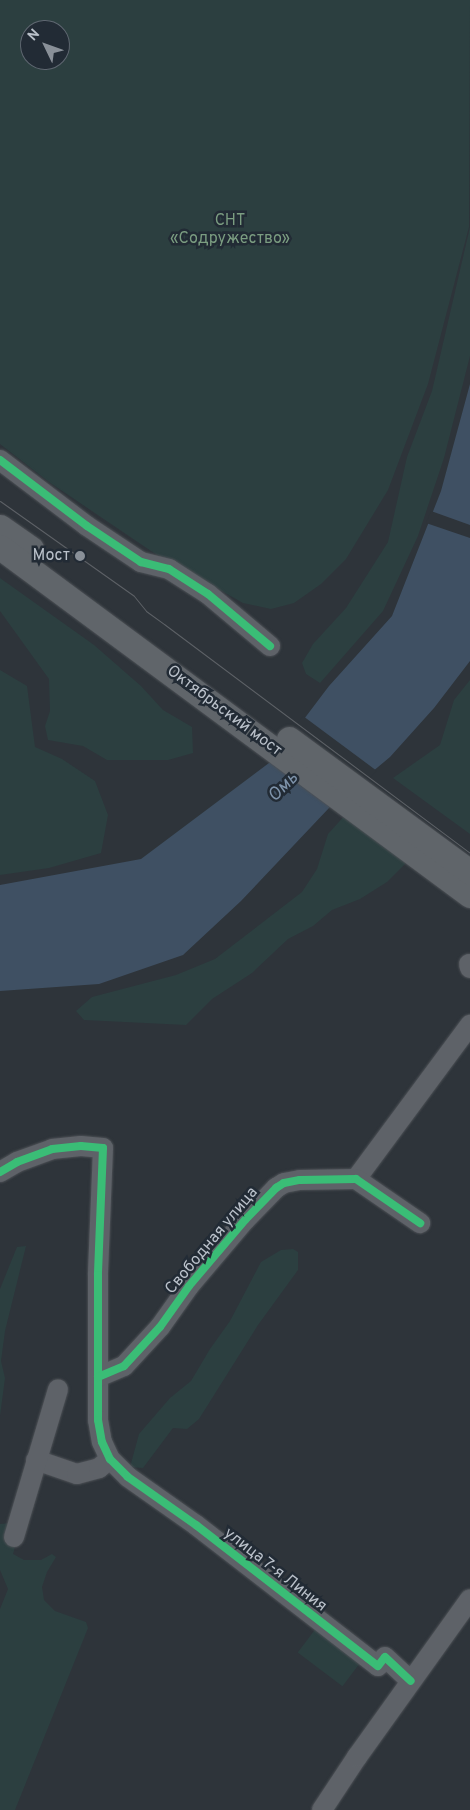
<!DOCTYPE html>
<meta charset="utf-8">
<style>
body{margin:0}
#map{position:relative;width:470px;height:1810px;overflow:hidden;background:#2e343a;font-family:Overpass,sans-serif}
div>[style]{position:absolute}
.green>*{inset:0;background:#2c3f40;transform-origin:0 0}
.water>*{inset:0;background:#3f5063}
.pier>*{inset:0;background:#2e343a}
.roads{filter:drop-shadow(0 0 1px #4c5055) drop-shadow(0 0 1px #4c5055)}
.minor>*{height:20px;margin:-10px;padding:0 10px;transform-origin:10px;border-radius:10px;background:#5e6268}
.major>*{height:25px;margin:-12.5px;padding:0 12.5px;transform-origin:12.5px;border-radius:12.5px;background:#60656a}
.tram>*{height:1px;margin:-0.5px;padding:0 0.5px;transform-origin:0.5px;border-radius:0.5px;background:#5d6166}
.cycleway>*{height:8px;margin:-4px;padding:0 4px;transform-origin:4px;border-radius:4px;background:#3abd76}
.dots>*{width:14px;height:14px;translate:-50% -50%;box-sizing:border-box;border:2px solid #222b35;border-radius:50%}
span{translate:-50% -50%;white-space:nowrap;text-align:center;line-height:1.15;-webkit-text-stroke:5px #222b35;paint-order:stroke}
.park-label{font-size:16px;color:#7b9d81}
.poi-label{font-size:16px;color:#bac1ca}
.right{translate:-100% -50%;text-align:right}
.street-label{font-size:16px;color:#bac1ca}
.water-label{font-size:18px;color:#7e93aa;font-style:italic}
.north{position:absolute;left:20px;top:20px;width:50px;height:50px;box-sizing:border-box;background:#222b35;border:1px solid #5f6771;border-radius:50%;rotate:312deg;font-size:14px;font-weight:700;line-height:20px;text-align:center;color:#bac1ca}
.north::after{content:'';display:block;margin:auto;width:18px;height:22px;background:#899098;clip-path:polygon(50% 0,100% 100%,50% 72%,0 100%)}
</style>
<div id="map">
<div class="green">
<div style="clip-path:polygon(evenodd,0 0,470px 0,469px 227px,428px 384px,388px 490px,346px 559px,321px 584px,294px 603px,271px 609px,243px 603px,154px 553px,49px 482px,0 444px,0 0,30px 30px,60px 30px,60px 60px,30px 60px,30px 30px)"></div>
<div style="clip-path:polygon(470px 227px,470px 356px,444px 458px,418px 536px,383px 611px,320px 683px,306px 674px,302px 663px,313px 644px,346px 608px,388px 542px,407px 457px,432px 391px)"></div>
<div style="clip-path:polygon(0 578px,94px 645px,141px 686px,163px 710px,192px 727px,193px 753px,168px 760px,107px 760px,83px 746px,48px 740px,45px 726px,50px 711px,49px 679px,0 611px)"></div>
<div style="clip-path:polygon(0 670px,27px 686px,35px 747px,62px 759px,95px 781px,108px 815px,101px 853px,49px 868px,0 875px)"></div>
<div style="clip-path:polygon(470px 680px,470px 834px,393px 778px,440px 745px,454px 700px)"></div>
<div style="clip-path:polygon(347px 813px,408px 861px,387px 882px,360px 899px,332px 910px,313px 926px,288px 939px,252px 973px,212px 999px,186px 1025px,84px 1020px,76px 1011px,92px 997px,176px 975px,215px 959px,302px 892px,317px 869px,328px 834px)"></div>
<div style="clip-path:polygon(26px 1246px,5px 1331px,1px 1361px,5px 1378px,0 1416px,0 1289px,17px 1247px)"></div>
<div style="clip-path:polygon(293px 1249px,298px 1252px,298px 1270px,258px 1325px,199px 1419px,187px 1429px,173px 1428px,143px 1468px,130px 1467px,139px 1434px,170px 1398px,191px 1381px,210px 1349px,230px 1321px,261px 1262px,281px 1250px)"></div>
<div style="clip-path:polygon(11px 1523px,19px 1533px,13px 1554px,24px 1560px,41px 1560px,52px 1554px,56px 1557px,47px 1572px,42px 1587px,44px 1600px,55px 1611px,86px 1622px,88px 1628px,15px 1810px,0 1810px,0 1609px,8px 1589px,0 1570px,0 1524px)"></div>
<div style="left:317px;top:1627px;width:56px;height:32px;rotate:37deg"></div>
</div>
<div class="water">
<div style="clip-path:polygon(470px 384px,470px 661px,434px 708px,390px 757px,329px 808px,241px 901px,183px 955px,99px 984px,0 991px,0 885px,141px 859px,273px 760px,329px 686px,392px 616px,441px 491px)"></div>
</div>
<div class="pier">
<div style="clip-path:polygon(431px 511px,470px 525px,470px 538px,426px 523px)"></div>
<div style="clip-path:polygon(303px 716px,377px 771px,337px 806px,273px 756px)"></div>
</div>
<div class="roads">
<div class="minor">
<div style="left:0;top:460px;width:109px;rotate:37.2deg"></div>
<div style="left:87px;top:526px;width:65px;rotate:33.7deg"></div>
<div style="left:141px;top:562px;width:29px;rotate:14deg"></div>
<div style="left:169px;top:569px;width:46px;rotate:32.7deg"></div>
<div style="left:208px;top:594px;width:81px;rotate:40deg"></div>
<div style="left:469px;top:964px;width:4px;rotate:76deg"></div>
<div style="left:0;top:1172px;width:20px;rotate:-30deg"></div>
<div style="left:17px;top:1162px;width:37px;rotate:-20deg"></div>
<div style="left:52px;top:1149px;width:29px;rotate:-6deg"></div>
<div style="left:81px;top:1146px;width:22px;rotate:5deg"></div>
<div style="left:103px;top:1148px;width:127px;rotate:92.3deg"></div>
<div style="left:98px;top:1275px;width:145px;rotate:90deg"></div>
<div style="left:98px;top:1420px;width:22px;rotate:80deg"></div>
<div style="left:102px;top:1442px;width:19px;rotate:65deg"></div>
<div style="left:110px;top:1459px;width:25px;rotate:45deg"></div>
<div style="left:128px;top:1477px;width:83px;rotate:35.2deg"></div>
<div style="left:196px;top:1525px;width:230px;rotate:37.8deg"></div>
<div style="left:378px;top:1666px;width:11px;rotate:-52deg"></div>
<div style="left:385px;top:1657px;width:35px;rotate:43deg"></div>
<div style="left:356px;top:1179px;width:192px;rotate:-53.5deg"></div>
<div style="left:98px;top:1377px;width:28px;rotate:-23deg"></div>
<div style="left:124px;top:1366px;width:53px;rotate:-47.3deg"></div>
<div style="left:160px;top:1327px;width:50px;rotate:-54.7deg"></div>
<div style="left:189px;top:1286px;width:87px;rotate:-49.7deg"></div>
<div style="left:245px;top:1220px;width:45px;rotate:-45.9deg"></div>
<div style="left:276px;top:1188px;width:9px;rotate:-32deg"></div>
<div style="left:284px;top:1183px;width:16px;rotate:-11deg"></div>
<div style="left:300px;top:1180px;width:56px;rotate:-1deg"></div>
<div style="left:356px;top:1179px;width:78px;rotate:34.5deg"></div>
<div style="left:36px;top:1460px;width:43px;rotate:18.9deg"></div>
<div style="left:77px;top:1474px;width:23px;rotate:-15deg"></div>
<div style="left:99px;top:1468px;width:14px;rotate:-39deg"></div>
<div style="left:14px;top:1537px;width:154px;rotate:-73.4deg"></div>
<div style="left:322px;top:1810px;width:64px;rotate:-56.6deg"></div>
<div style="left:357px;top:1757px;width:194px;rotate:-54.4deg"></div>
</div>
<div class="major">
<div style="left:0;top:527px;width:38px;rotate:35deg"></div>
<div style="left:0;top:547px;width:585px;rotate:36.52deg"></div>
<div style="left:289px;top:739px;width:225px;rotate:36.3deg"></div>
</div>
</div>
<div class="tram">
<div style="left:0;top:501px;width:164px;rotate:35.3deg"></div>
<div style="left:134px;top:596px;width:19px;rotate:51deg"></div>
<div style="left:146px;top:611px;width:22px;rotate:36deg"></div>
<div style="left:164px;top:624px;width:382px;rotate:36.8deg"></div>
</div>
<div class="cycleway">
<div style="left:0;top:460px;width:109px;rotate:37.2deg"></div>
<div style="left:87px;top:526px;width:65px;rotate:33.7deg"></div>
<div style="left:141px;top:562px;width:29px;rotate:14deg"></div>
<div style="left:169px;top:569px;width:46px;rotate:32.7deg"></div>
<div style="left:208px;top:594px;width:81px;rotate:40deg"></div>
<div style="left:0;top:1172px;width:20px;rotate:-30deg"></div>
<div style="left:17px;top:1162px;width:37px;rotate:-20deg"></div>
<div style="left:52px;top:1149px;width:29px;rotate:-6deg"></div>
<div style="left:81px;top:1146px;width:22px;rotate:5deg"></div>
<div style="left:103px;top:1148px;width:127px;rotate:92.3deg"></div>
<div style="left:98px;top:1275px;width:145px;rotate:90deg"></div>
<div style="left:98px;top:1420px;width:22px;rotate:80deg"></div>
<div style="left:102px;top:1442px;width:19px;rotate:65deg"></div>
<div style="left:110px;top:1459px;width:25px;rotate:45deg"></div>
<div style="left:128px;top:1477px;width:83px;rotate:35.2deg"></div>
<div style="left:196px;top:1525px;width:230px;rotate:37.8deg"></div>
<div style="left:378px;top:1666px;width:11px;rotate:-52deg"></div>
<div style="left:385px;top:1657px;width:35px;rotate:43deg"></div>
<div style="left:98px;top:1377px;width:28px;rotate:-23deg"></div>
<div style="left:124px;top:1366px;width:53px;rotate:-47.3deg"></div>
<div style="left:160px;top:1327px;width:50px;rotate:-54.7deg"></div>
<div style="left:189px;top:1286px;width:87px;rotate:-49.7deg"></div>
<div style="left:245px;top:1220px;width:45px;rotate:-45.9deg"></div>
<div style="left:276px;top:1188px;width:9px;rotate:-32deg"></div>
<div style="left:284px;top:1183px;width:16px;rotate:-11deg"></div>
<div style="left:300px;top:1180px;width:56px;rotate:-1deg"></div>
<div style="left:356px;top:1179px;width:78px;rotate:34.5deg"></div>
</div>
<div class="dots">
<div style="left:80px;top:556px;background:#899098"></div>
</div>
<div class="park-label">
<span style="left:230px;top:230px">СНТ<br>«Содружество»</span>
</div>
<div class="poi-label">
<span class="right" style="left:70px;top:556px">Мост</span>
</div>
<div class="street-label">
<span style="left:224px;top:711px;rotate:37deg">Октябрьский мост</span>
<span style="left:212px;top:1241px;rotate:-50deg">Свободная улица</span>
<span style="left:275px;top:1570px;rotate:38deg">улица 7-я Линия</span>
</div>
<div class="water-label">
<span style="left:284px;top:788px;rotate:-45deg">Омь</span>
</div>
<div class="north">N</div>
</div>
